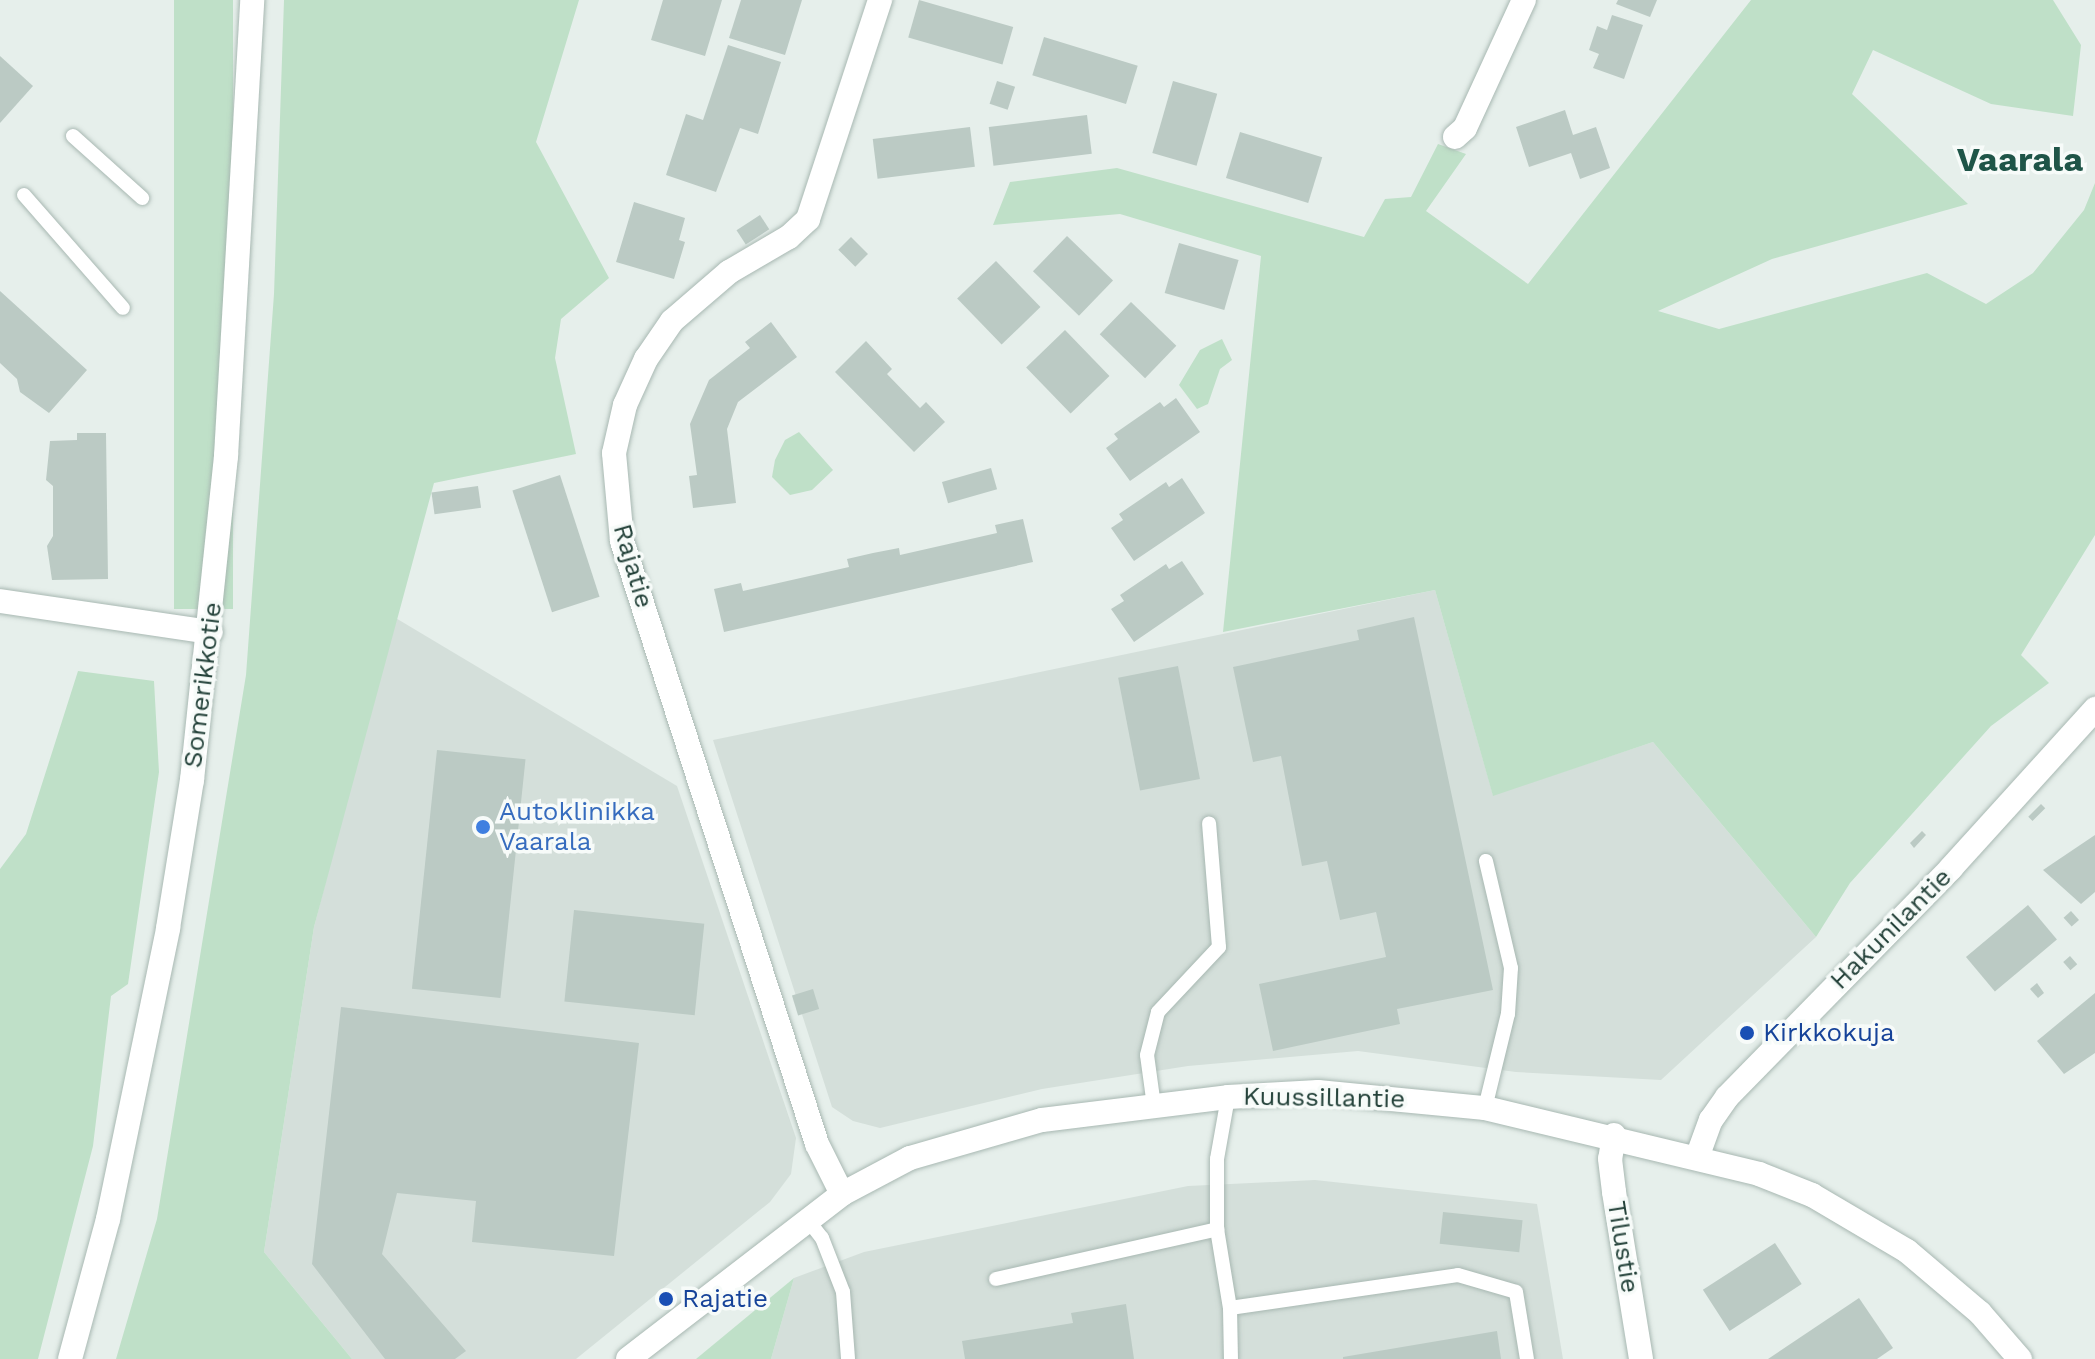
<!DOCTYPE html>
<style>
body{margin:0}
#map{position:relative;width:2095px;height:1359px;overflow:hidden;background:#e6efeb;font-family:"Work Sans",sans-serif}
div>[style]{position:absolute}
.built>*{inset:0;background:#d4dfda}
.green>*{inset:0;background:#bfe0c8;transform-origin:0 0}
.building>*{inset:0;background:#bbcac4;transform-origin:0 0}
.roads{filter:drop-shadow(0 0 2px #a8b8b2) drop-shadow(0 0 2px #a8b8b2)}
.lane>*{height:14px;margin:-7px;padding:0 7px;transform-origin:7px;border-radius:7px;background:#fff}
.street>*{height:24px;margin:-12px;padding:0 12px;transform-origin:12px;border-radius:12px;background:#fff}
.secondary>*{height:24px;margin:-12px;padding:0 12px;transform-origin:12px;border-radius:12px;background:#fff}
.dots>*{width:22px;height:22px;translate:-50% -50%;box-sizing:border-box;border:4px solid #f7fbf9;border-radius:50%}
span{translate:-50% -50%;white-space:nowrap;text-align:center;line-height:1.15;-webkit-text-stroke:7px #f7fbf9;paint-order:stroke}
.street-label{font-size:26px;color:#24423a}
.shop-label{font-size:26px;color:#366cbe}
.left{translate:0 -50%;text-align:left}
.transit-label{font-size:26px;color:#164399}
.district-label{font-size:34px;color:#1f5548;font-weight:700}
</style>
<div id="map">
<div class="built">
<div style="clip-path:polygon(1435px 590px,1493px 795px,1653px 742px,1816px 937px,1661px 1080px,1516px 1072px,1358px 1051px,1188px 1066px,1042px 1089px,880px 1128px,853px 1121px,832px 1107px,713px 740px)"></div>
<div style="clip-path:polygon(394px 617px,677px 786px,796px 1138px,791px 1174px,770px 1202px,576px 1359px,352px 1359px,264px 1252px,314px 927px)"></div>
<div style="clip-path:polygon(1315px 1180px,1537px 1204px,1563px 1359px,771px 1359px,794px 1278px,864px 1252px,1188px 1186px)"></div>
</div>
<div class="green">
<div style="left:174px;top:0;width:59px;height:609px"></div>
<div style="clip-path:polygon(284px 0,579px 0,536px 142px,609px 278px,561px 319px,555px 358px,576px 454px,434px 483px,314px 927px,264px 1252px,352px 1359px,116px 1359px,157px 1219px,246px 675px,274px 294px)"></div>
<div style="clip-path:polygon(1751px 0,2053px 0,2081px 45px,2073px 116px,1991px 104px,1873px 50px,1852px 94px,1968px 204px,1772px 259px,1658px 311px,1719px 329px,1927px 273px,1986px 304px,2033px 273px,2084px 210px,2095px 183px,2095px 535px,2021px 655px,2049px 683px,1991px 726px,1850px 883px,1816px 937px,1653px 742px,1493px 796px,1435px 590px,1223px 632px,1261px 256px,1120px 214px,993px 225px,1010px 182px,1117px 168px,1364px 237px,1385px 199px,1411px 197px,1438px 144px,1466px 154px,1426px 211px,1528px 284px)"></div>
<div style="clip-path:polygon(1222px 339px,1232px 360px,1220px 369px,1208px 404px,1197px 409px,1179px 385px,1200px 350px)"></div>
<div style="clip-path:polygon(799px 432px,833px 470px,812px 490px,790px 495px,772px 477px,775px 460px,785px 440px)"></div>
<div style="clip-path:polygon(78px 671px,154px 681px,159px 772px,128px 984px,111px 996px,93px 1146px,38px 1359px,0 1359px,0 869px,26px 834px)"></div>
<div style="clip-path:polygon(794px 1278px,771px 1359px,696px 1359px)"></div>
</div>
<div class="building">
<div style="clip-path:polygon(663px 0,722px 0,705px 56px,651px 40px)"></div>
<div style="clip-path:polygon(741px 0,802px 0,785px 55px,729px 38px)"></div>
<div style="left:919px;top:0;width:98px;height:39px;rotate:16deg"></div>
<div style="clip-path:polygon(1618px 0,1657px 0,1650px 17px,1616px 4px)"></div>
<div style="clip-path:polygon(1612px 15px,1643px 25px,1624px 79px,1593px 68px,1599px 54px,1589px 50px,1597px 26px,1607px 30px)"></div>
<div style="left:1044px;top:37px;width:98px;height:40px;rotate:17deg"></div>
<div style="clip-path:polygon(728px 45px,781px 62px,758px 134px,740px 128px,716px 192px,666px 175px,686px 114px,703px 120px)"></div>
<div style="clip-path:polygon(0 56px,33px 86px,0 123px)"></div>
<div style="left:997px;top:81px;width:19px;height:24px;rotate:18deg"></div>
<div style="left:1173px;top:81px;width:46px;height:75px;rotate:16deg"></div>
<div style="clip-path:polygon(1565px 110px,1573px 135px,1596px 127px,1610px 168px,1580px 179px,1571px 153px,1529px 167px,1516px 127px)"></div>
<div style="left:1087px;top:115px;width:39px;height:99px;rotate:83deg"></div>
<div style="left:970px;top:127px;width:40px;height:98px;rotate:83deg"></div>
<div style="left:1240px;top:132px;width:86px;height:48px;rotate:17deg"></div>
<div style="clip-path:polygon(634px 202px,685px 218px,679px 240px,685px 242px,674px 279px,616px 262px)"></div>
<div style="left:760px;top:215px;width:17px;height:28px;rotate:57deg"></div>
<div style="left:1067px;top:236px;width:64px;height:49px;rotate:44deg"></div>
<div style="left:851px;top:237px;width:24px;height:18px;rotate:45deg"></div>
<div style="left:1179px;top:243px;width:62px;height:52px;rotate:16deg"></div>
<div style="left:996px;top:261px;width:64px;height:54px;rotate:46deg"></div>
<div style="clip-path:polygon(0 291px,87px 370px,49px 413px,20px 392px,17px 379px,0 363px)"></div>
<div style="left:1131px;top:302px;width:63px;height:45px;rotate:44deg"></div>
<div style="clip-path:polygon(771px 322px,797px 357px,738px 402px,727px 429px,736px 503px,693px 508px,689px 476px,697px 475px,690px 424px,709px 380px,750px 348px,745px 342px)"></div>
<div style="left:1065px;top:330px;width:64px;height:54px;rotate:46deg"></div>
<div style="clip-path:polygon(866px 341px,892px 369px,887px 374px,920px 408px,926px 402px,945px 422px,914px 452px,835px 372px)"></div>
<div style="clip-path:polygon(1176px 398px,1200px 432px,1130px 481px,1106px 448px,1118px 439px,1114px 434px,1160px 402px,1164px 407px)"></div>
<div style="clip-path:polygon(77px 433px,106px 433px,108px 579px,52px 580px,47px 546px,53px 536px,53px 486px,46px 480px,50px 441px,77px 440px)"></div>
<div style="left:991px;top:468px;width:22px;height:51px;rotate:74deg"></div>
<div style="left:560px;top:475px;width:128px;height:50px;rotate:72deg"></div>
<div style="clip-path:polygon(1182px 478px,1205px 513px,1134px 561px,1111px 528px,1123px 520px,1119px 514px,1166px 482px,1169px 487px)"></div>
<div style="left:478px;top:486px;width:22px;height:47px;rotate:82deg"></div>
<div style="clip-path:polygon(1023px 519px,1033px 562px,724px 632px,714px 589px,741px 583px,743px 591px,849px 567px,847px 559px,873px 553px,899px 548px,900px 555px,997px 533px,995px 525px)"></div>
<div style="clip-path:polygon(1182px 561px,1204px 594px,1134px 642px,1111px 609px,1124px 601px,1120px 595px,1166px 564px,1169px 569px)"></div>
<div style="clip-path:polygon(1414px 617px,1493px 990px,1397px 1009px,1400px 1024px,1273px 1051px,1259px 984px,1386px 957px,1376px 912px,1340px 920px,1327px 861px,1302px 866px,1281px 756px,1253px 762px,1233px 667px,1359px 640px,1357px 630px)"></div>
<div style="left:1178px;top:666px;width:115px;height:61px;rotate:79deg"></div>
<div style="left:437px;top:750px;width:89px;height:240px;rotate:6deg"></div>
<div style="left:2041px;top:804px;width:6px;height:18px;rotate:45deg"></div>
<div style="clip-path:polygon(1922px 831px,1926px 835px,1914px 848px,1910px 843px)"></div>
<div style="clip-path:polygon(2095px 835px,2095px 892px,2081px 904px,2043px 870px)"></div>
<div style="left:2028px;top:905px;width:45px;height:81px;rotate:50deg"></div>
<div style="left:574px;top:910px;width:131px;height:92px;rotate:6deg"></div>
<div style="left:2071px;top:911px;width:12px;height:10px;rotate:48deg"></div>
<div style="left:2070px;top:956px;width:11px;height:9px;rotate:49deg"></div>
<div style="clip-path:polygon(2037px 983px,2044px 993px,2038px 998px,2030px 989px)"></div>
<div style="left:813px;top:989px;width:21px;height:22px;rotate:73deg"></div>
<div style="clip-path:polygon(2095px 993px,2095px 1053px,2064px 1074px,2037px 1041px)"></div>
<div style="clip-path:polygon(341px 1007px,639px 1043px,614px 1256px,472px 1242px,476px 1201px,397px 1193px,382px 1254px,466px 1351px,455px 1359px,385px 1359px,312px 1264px)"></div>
<div style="left:1443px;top:1212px;width:80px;height:32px;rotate:6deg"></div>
<div style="left:1775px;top:1243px;width:49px;height:86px;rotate:57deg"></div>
<div style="clip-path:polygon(1859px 1298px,1893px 1348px,1877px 1359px,1768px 1359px)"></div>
<div style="clip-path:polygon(1126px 1304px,1134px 1359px,965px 1359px,962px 1341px,1073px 1323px,1071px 1313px)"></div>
<div style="clip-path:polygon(1497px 1331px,1501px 1359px,1343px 1359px,1343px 1357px)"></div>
</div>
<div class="roads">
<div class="lane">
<div style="left:73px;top:136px;width:93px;rotate:41.9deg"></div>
<div style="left:24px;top:195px;width:150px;rotate:48.8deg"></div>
<div style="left:1154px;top:1106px;width:51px;rotate:-97.8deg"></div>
<div style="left:1147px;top:1055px;width:44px;rotate:-75.7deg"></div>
<div style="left:1158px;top:1012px;width:89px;rotate:-46.8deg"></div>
<div style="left:1219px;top:947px;width:124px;rotate:-94.6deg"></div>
<div style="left:1485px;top:1108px;width:97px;rotate:-76.3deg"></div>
<div style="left:1508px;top:1014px;width:46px;rotate:-86.3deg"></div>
<div style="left:1511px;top:968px;width:110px;rotate:-103.2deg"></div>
<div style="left:807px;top:1219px;width:24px;rotate:52deg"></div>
<div style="left:822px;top:1238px;width:58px;rotate:68.7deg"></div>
<div style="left:843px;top:1292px;width:67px;rotate:85.7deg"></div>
<div style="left:1217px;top:1229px;width:80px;rotate:80.7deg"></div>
<div style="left:1230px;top:1308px;width:51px;rotate:88.9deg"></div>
<div style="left:996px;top:1279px;width:227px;rotate:-12.7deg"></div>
<div style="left:1217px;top:1229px;width:70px;rotate:-90deg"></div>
<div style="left:1217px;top:1159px;width:63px;rotate:-79.9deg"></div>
<div style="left:1230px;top:1308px;width:230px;rotate:-8.2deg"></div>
<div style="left:1458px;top:1275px;width:60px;rotate:16.3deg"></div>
<div style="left:1516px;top:1292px;width:68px;rotate:80.7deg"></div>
</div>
<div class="street">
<div style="left:1455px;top:137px;width:13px;rotate:-42deg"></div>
<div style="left:1465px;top:128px;width:141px;rotate:-65.3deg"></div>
<div style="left:0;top:601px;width:213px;rotate:8.4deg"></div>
<div style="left:1614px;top:1135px;width:24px;rotate:99deg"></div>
<div style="left:1610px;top:1159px;width:33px;rotate:83deg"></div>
<div style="left:1614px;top:1192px;width:169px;rotate:80.8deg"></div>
<div style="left:842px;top:1194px;width:56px;rotate:-116.6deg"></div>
<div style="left:817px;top:1144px;width:634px;rotate:-107.92deg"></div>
<div style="left:622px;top:541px;width:88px;rotate:-95.2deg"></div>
<div style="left:614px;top:453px;width:49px;rotate:-77.1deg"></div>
<div style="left:625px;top:405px;width:51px;rotate:-65.5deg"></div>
<div style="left:646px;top:359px;width:46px;rotate:-55.6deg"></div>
<div style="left:672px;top:321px;width:75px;rotate:-40.7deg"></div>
<div style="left:729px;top:272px;width:69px;rotate:-30.3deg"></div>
<div style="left:789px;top:237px;width:26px;rotate:-43deg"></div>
<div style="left:808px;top:219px;width:231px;rotate:-71.8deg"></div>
</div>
<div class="secondary">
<div style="left:1698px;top:1155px;width:37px;rotate:-70deg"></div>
<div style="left:1711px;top:1120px;width:28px;rotate:-55deg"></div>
<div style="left:1727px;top:1097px;width:320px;rotate:-45.6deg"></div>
<div style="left:1951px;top:868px;width:215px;rotate:-47.8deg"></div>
<div style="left:70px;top:1359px;width:145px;rotate:-74.8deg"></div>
<div style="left:108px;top:1219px;width:297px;rotate:-78.3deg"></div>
<div style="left:168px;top:928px;width:150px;rotate:-80.8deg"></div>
<div style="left:192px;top:780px;width:326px;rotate:-84deg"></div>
<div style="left:226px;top:456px;width:457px;rotate:-86.7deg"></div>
<div style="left:628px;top:1359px;width:270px;rotate:-37.6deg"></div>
<div style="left:842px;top:1194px;width:77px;rotate:-27.9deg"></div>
<div style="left:910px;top:1158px;width:137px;rotate:-16.1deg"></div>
<div style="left:1042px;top:1120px;width:187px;rotate:-7deg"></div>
<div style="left:1228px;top:1097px;width:90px;rotate:-3.2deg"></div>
<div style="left:1318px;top:1092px;width:168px;rotate:5.5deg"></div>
<div style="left:1485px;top:1108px;width:282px;rotate:13.5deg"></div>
<div style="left:1759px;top:1174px;width:57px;rotate:21.6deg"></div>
<div style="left:1812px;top:1195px;width:110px;rotate:30.5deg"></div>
<div style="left:1907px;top:1251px;width:96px;rotate:40.3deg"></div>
<div style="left:1980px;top:1313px;width:61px;rotate:49deg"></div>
</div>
</div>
<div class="dots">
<div style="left:483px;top:827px;background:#3f7fe0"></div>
<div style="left:1747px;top:1033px;background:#1a4fb4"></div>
<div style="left:666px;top:1299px;background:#1a4fb4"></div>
</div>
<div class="street-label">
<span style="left:633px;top:566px;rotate:74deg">Rajatie</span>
<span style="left:203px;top:685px;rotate:-83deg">Somerikkotie</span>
<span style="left:1891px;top:929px;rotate:-45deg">Hakunilantie</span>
<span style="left:1324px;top:1098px;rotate:1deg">Kuussillantie</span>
<span style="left:1623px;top:1247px;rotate:81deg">Tilustie</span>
</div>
<div class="shop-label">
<span class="left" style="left:499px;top:827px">Autoklinikka<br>Vaarala</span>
</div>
<div class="transit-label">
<span class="left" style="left:1763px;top:1033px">Kirkkokuja</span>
<span class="left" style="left:682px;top:1299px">Rajatie</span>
</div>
<div class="district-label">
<span style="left:2020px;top:160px">Vaarala</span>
</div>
</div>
